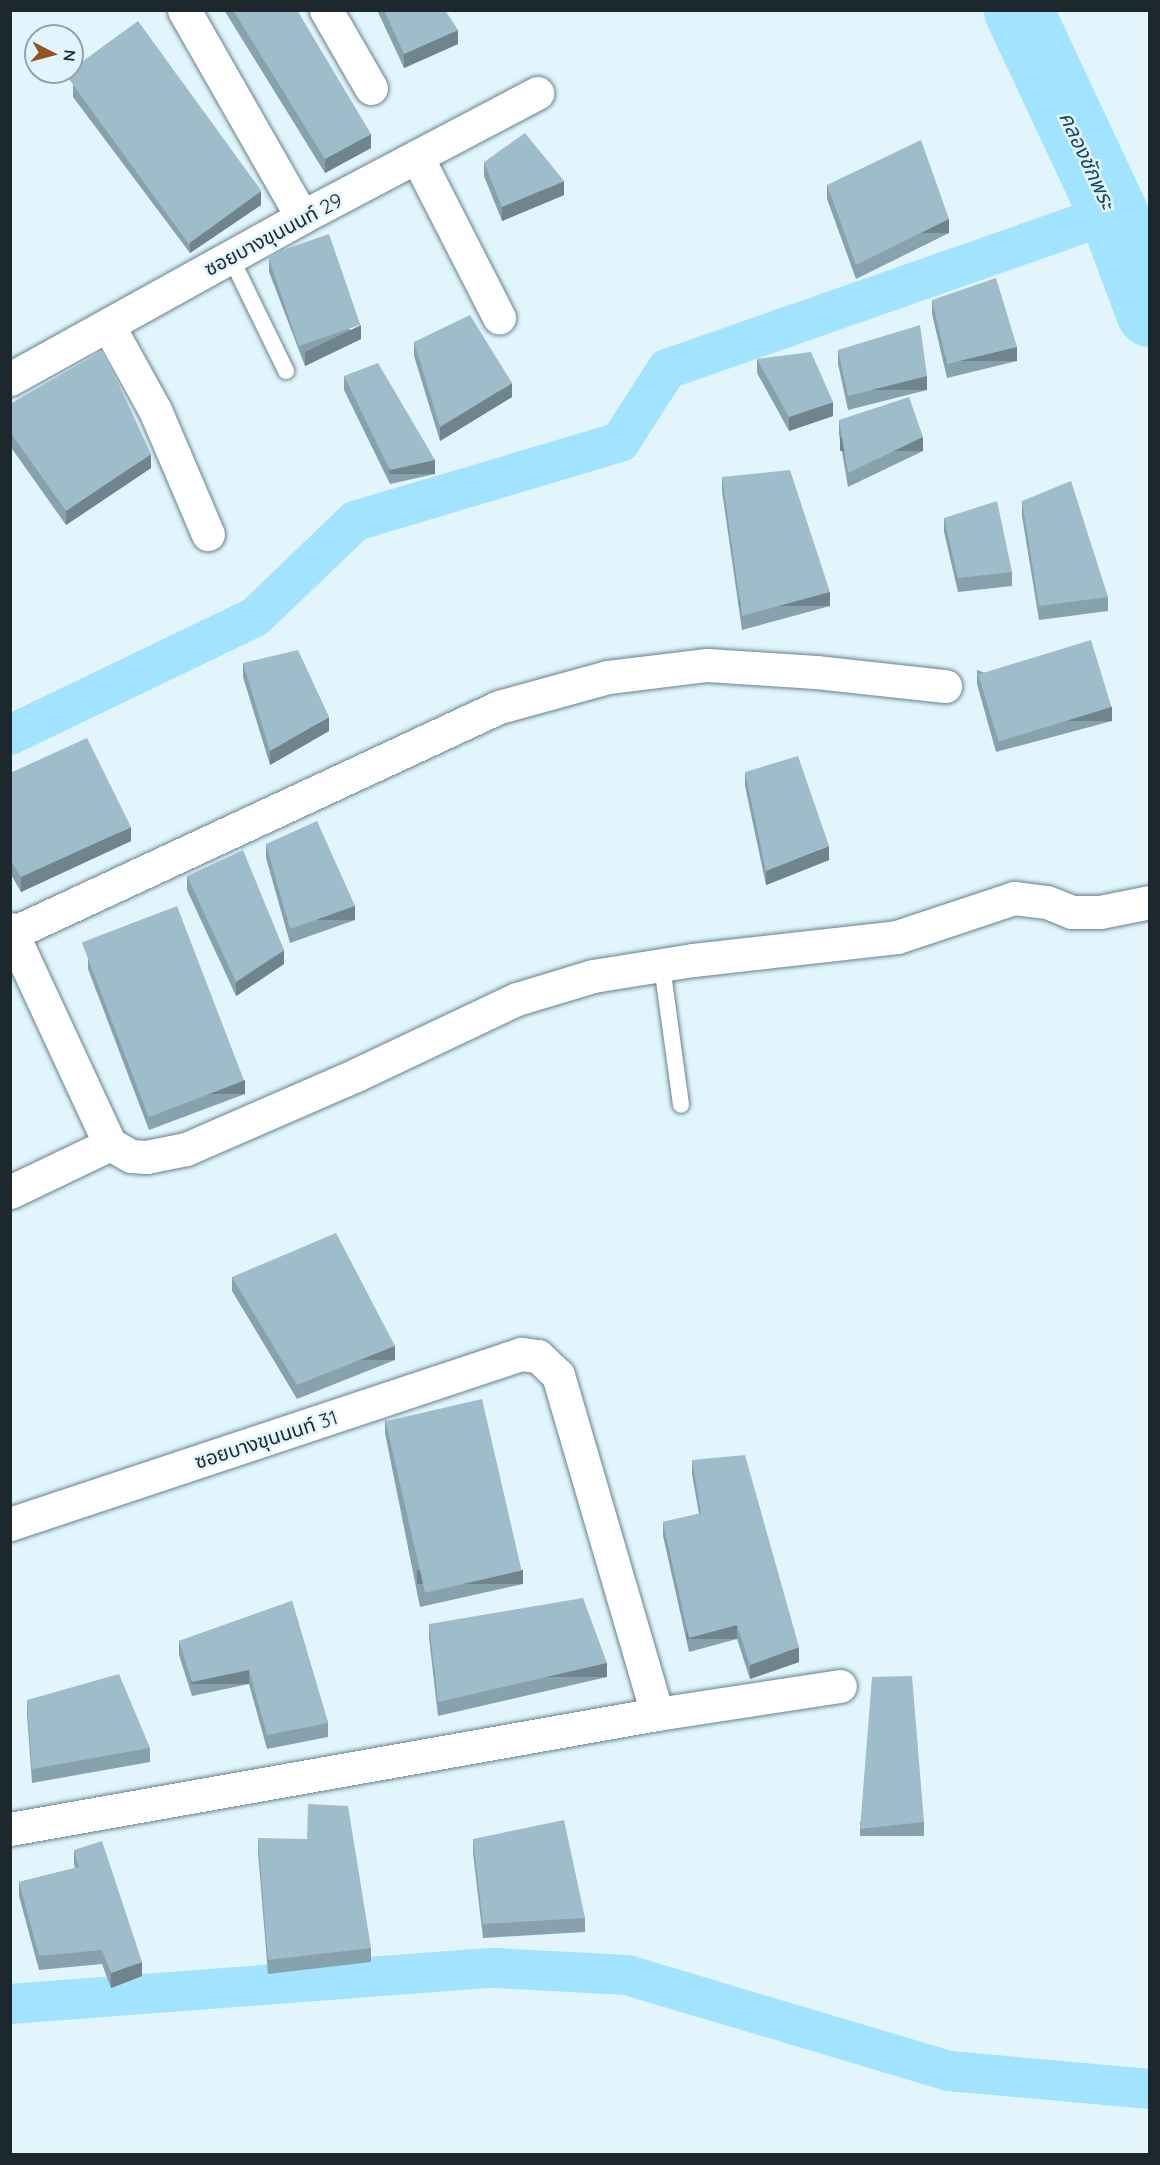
<!DOCTYPE html>
<meta charset="utf-8">
<style>
body{margin:0}
#map{position:relative;width:1160px;height:2165px;overflow:hidden;background:#e2f5fd;font-family:Quicksand,"Noto Sans Thai",sans-serif}
div>[style]{position:absolute}
.canal>*{height:40px;margin:-20px;padding:0 20px;transform-origin:20px;border-radius:20px;background:#a2e3fd}
.river>*{height:69px;margin:-34.5px;padding:0 34.5px;transform-origin:34.5px;border-radius:34.5px;background:#a2e3fd}
.roads{filter:drop-shadow(0 0 2px #65828e) drop-shadow(0 0 2px #65828e)}
.service>*{height:16px;margin:-8px;padding:0 8px;transform-origin:8px;border-radius:8px;background:#fff}
.minor>*{height:33px;margin:-16.5px;padding:0 16.5px;transform-origin:16.5px;border-radius:16.5px;background:#fff}
.wall>*{inset:0;background:#88a2ad;transform-origin:0 0}
.shaded-wall>*{inset:0;background:#6f848d;transform-origin:0 0}
.building>*{inset:0;background:#9ebcc9;transform-origin:0 0}
span{translate:-50% -50%;white-space:nowrap;text-align:center;line-height:1.15;-webkit-text-stroke:5px #e2f5fd;paint-order:stroke}
.street-label{font-size:20px;color:#1c282d}
.water-label{font-size:21px;color:#164a5c;font-style:italic}
.frame{position:absolute;inset:0;border:12px solid #1c282d;pointer-events:none}
.north{position:absolute;left:24px;top:24px;width:60px;height:60px;box-sizing:border-box;background:#e2f5fd;border:2px solid #93a3aa;border-radius:50%;rotate:96deg;font-size:16px;font-weight:700;line-height:24px;text-align:center;color:#1c282d}
.north::after{content:'';display:block;margin:auto;width:21px;height:27px;background:#955321;clip-path:polygon(50% 0,100% 100%,50% 72%,0 100%)}
</style>
<div id="map">
<div class="canal">
<div style="left:10px;top:735px;width:272px;rotate:-25.7deg"></div>
<div style="left:255px;top:617px;width:139px;rotate:-43.8deg"></div>
<div style="left:355px;top:521px;width:277px;rotate:-16.6deg"></div>
<div style="left:620px;top:442px;width:87px;rotate:-57.2deg"></div>
<div style="left:667px;top:369px;width:472px;rotate:-19.3deg"></div>
<div style="left:10px;top:2004px;width:485px;rotate:-4.3deg"></div>
<div style="left:494px;top:1968px;width:133px;rotate:3deg"></div>
<div style="left:627px;top:1975px;width:336px;rotate:16.6deg"></div>
<div style="left:949px;top:2071px;width:202px;rotate:5.1deg"></div>
</div>
<div class="river">
<div style="left:1018px;top:10px;width:224px;rotate:64.9deg"></div>
<div style="left:1113px;top:213px;width:106px;rotate:69.5deg"></div>
</div>
<div class="roads">
<div class="service">
<div style="left:230px;top:256px;width:128px;rotate:64deg"></div>
<div style="left:662px;top:966px;width:140px;rotate:82.2deg"></div>
</div>
<div class="minor">
<div style="left:184px;top:10px;width:238px;rotate:60.3deg"></div>
<div style="left:326px;top:10px;width:90px;rotate:60deg"></div>
<div style="left:418px;top:159px;width:178px;rotate:62.9deg"></div>
<div style="left:108px;top:325px;width:97px;rotate:61.1deg"></div>
<div style="left:155px;top:410px;width:135px;rotate:66.9deg"></div>
<div style="left:10px;top:379px;width:334px;rotate:-29deg"></div>
<div style="left:302px;top:217px;width:266px;rotate:-27.8deg"></div>
<div style="left:10px;top:929px;width:237px;rotate:65.1deg"></div>
<div style="left:110px;top:1144px;width:24px;rotate:30deg"></div>
<div style="left:131px;top:1156px;width:15px;rotate:4deg"></div>
<div style="left:146px;top:1157px;width:41px;rotate:-11.3deg"></div>
<div style="left:186px;top:1149px;width:185px;rotate:-23.5deg"></div>
<div style="left:356px;top:1075px;width:178px;rotate:-25.3deg"></div>
<div style="left:517px;top:999px;width:79px;rotate:-16.8deg"></div>
<div style="left:593px;top:976px;width:101px;rotate:-9.1deg"></div>
<div style="left:693px;top:960px;width:205px;rotate:-6.4deg"></div>
<div style="left:897px;top:937px;width:123px;rotate:-18.4deg"></div>
<div style="left:1014px;top:898px;width:33px;rotate:7deg"></div>
<div style="left:1047px;top:902px;width:27px;rotate:22deg"></div>
<div style="left:1072px;top:912px;width:28px"></div>
<div style="left:1100px;top:912px;width:51px;rotate:-11.3deg"></div>
<div style="left:13px;top:933px;width:536px;rotate:-24.94deg"></div>
<div style="left:499px;top:707px;width:113px;rotate:-15.4deg"></div>
<div style="left:608px;top:677px;width:100px;rotate:-6.9deg"></div>
<div style="left:707px;top:665px;width:109px;rotate:3.7deg"></div>
<div style="left:816px;top:672px;width:130px;rotate:6.2deg"></div>
<div style="left:10px;top:1192px;width:111px;rotate:-25.6deg"></div>
<div style="left:10px;top:1524px;width:539px;rotate:-18.4deg"></div>
<div style="left:521px;top:1354px;width:17px;rotate:7deg"></div>
<div style="left:538px;top:1356px;width:28px;rotate:44deg"></div>
<div style="left:558px;top:1375px;width:353px;rotate:73.7deg"></div>
<div style="left:10px;top:1829px;width:657px;rotate:-10.08deg"></div>
<div style="left:657px;top:1714px;width:185px;rotate:-8.7deg"></div>
</div>
</div>
<div class="wall">
<div style="clip-path:polygon(224px 10px,297px 10px,371px 148px,325px 173px)"></div>
<div style="clip-path:polygon(377px 10px,445px 10px,458px 44px,404px 68px)"></div>
<div style="clip-path:polygon(73px 83px,261px 205px,190px 253px,73px 97px)"></div>
<div style="clip-path:polygon(484px 162px,564px 195px,502px 221px,484px 176px)"></div>
<div style="clip-path:polygon(827px 185px,949px 233px,856px 279px,827px 199px)"></div>
<div style="clip-path:polygon(269px 258px,361px 339px,305px 366px,269px 272px)"></div>
<div style="clip-path:polygon(932px 300px,1017px 361px,947px 378px,932px 314px)"></div>
<div style="clip-path:polygon(414px 342px,512px 397px,440px 441px,414px 356px)"></div>
<div style="clip-path:polygon(838px 350px,927px 390px,848px 410px,838px 364px)"></div>
<div style="clip-path:polygon(757px 359px,833px 416px,789px 431px,757px 373px)"></div>
<div style="clip-path:polygon(344px 376px,435px 474px,390px 484px,344px 390px)"></div>
<div style="clip-path:polygon(10px 404px,151px 468px,66px 525px,10px 446px)"></div>
<div style="clip-path:polygon(839px 420px,923px 451px,848px 487px,839px 434px)"></div>
<div style="clip-path:polygon(722px 477px,830px 606px,742px 630px,722px 491px)"></div>
<div style="clip-path:polygon(1022px 501px,1108px 597px,1108px 611px,1039px 620px,1022px 516px)"></div>
<div style="clip-path:polygon(944px 518px,1012px 572px,1012px 586px,958px 592px,944px 532px)"></div>
<div style="clip-path:polygon(243px 663px,329px 731px,270px 765px,243px 677px)"></div>
<div style="clip-path:polygon(977px 670px,1112px 721px,996px 752px,977px 684px)"></div>
<div style="clip-path:polygon(745px 772px,829px 860px,766px 885px,745px 786px)"></div>
<div style="clip-path:polygon(10px 773px,131px 841px,21px 892px,10px 873px)"></div>
<div style="clip-path:polygon(266px 844px,355px 920px,290px 943px,266px 858px)"></div>
<div style="clip-path:polygon(187px 876px,284px 964px,236px 996px,187px 890px)"></div>
<div style="clip-path:polygon(88px 955px,245px 1094px,149px 1130px,88px 969px)"></div>
<div style="clip-path:polygon(232px 1277px,395px 1360px,297px 1399px,232px 1291px)"></div>
<div style="clip-path:polygon(385px 1419px,523px 1584px,420px 1607px,385px 1433px)"></div>
<div style="clip-path:polygon(692px 1460px,799px 1662px,750px 1679px,737px 1639px,689px 1652px,663px 1536px,663px 1522px,699px 1514px,692px 1474px)"></div>
<div style="clip-path:polygon(292px 1601px,328px 1723px,328px 1737px,267px 1749px,249px 1684px,192px 1696px,179px 1655px,179px 1641px)"></div>
<div style="clip-path:polygon(429px 1624px,607px 1677px,438px 1716px,429px 1638px)"></div>
<div style="clip-path:polygon(27px 1700px,150px 1748px,150px 1762px,32px 1783px,27px 1714px)"></div>
<div style="left:924px;top:1822px;width:14px;height:64px;rotate:90deg"></div>
<div style="clip-path:polygon(258px 1838px,371px 1948px,371px 1962px,268px 1974px,258px 1852px)"></div>
<div style="clip-path:polygon(473px 1839px,585px 1918px,585px 1932px,483px 1938px,473px 1853px)"></div>
<div style="clip-path:polygon(74px 1850px,142px 1976px,111px 1988px,102px 1964px,39px 1970px,19px 1896px,19px 1882px,75px 1868px,74px 1864px)"></div>
</div>
<div class="shaded-wall">
<div style="clip-path:polygon(458px 30px,458px 44px,404px 68px,404px 54px)"></div>
<div style="clip-path:polygon(371px 134px,371px 148px,325px 173px,325px 159px)"></div>
<div style="clip-path:polygon(564px 181px,564px 195px,502px 221px,502px 207px)"></div>
<div style="clip-path:polygon(261px 191px,261px 205px,190px 253px,190px 239px)"></div>
<div style="left:949px;top:219px;width:14px;height:104px;rotate:90deg"></div>
<div style="clip-path:polygon(361px 325px,361px 339px,305px 366px,305px 352px)"></div>
<div style="left:1017px;top:347px;width:14px;height:72px;rotate:90deg"></div>
<div style="left:927px;top:376px;width:14px;height:81px;rotate:90deg"></div>
<div style="clip-path:polygon(512px 383px,512px 397px,440px 441px,440px 427px)"></div>
<div style="clip-path:polygon(833px 402px,833px 416px,789px 431px,789px 417px)"></div>
<div style="left:923px;top:437px;width:14px;height:83px;rotate:90deg"></div>
<div style="clip-path:polygon(151px 454px,151px 468px,66px 525px,66px 511px)"></div>
<div style="left:435px;top:460px;width:14px;height:46px;rotate:90deg"></div>
<div style="left:830px;top:592px;width:14px;height:91px;rotate:90deg"></div>
<div style="left:1112px;top:707px;width:14px;height:120px;rotate:90deg"></div>
<div style="clip-path:polygon(329px 717px,329px 731px,270px 765px,270px 751px)"></div>
<div style="clip-path:polygon(131px 827px,131px 841px,21px 892px,21px 877px)"></div>
<div style="clip-path:polygon(829px 846px,829px 860px,766px 885px,766px 871px)"></div>
<div style="left:355px;top:906px;width:14px;height:69px;rotate:90deg"></div>
<div style="clip-path:polygon(284px 950px,284px 964px,236px 996px,236px 982px)"></div>
<div style="left:245px;top:1080px;width:14px;height:103px;rotate:90deg"></div>
<div style="left:395px;top:1346px;width:14px;height:105px;rotate:90deg"></div>
<div style="left:523px;top:1570px;width:14px;height:106px;rotate:90deg"></div>
<div style="left:737px;top:1625px;width:14px;height:50px;rotate:90deg"></div>
<div style="clip-path:polygon(799px 1647px,799px 1662px,750px 1679px,750px 1665px)"></div>
<div style="left:607px;top:1663px;width:14px;height:173px;rotate:90deg"></div>
<div style="left:249px;top:1670px;width:14px;height:58px;rotate:90deg"></div>
<div style="clip-path:polygon(142px 1962px,142px 1976px,111px 1988px,111px 1973px)"></div>
</div>
<div class="building">
<div style="clip-path:polygon(233px 10px,297px 10px,371px 134px,325px 159px)"></div>
<div style="clip-path:polygon(384px 10px,445px 10px,458px 30px,404px 54px)"></div>
<div style="left:138px;top:21px;width:210px;height:90px;rotate:54deg"></div>
<div style="clip-path:polygon(525px 133px,564px 181px,502px 207px,484px 162px)"></div>
<div style="clip-path:polygon(921px 140px,949px 219px,856px 265px,827px 185px)"></div>
<div style="left:329px;top:234px;width:96px;height:65px;rotate:71deg"></div>
<div style="clip-path:polygon(996px 278px,1017px 347px,947px 364px,932px 300px)"></div>
<div style="clip-path:polygon(470px 315px,512px 383px,440px 427px,414px 342px)"></div>
<div style="clip-path:polygon(920px 325px,927px 376px,848px 396px,838px 350px)"></div>
<div style="clip-path:polygon(103px 350px,151px 454px,66px 511px,10px 432px,10px 404px)"></div>
<div style="clip-path:polygon(811px 352px,833px 402px,789px 417px,757px 359px)"></div>
<div style="clip-path:polygon(378px 363px,435px 460px,390px 470px,344px 376px)"></div>
<div style="clip-path:polygon(909px 397px,923px 437px,848px 473px,839px 420px)"></div>
<div style="clip-path:polygon(790px 470px,830px 592px,742px 616px,722px 477px)"></div>
<div style="clip-path:polygon(1071px 481px,1108px 597px,1039px 606px,1022px 501px)"></div>
<div style="clip-path:polygon(997px 501px,1012px 572px,958px 578px,944px 518px)"></div>
<div style="left:1091px;top:640px;width:70px;height:118px;rotate:73deg"></div>
<div style="clip-path:polygon(298px 650px,329px 717px,270px 751px,243px 663px)"></div>
<div style="clip-path:polygon(87px 738px,131px 827px,21px 877px,10px 859px,10px 773px)"></div>
<div style="clip-path:polygon(798px 756px,829px 846px,766px 871px,745px 772px)"></div>
<div style="clip-path:polygon(317px 821px,355px 906px,290px 929px,266px 844px)"></div>
<div style="clip-path:polygon(243px 850px,284px 950px,236px 982px,187px 876px)"></div>
<div style="left:177px;top:906px;width:187px;height:102px;rotate:69deg"></div>
<div style="clip-path:polygon(336px 1233px,395px 1346px,297px 1385px,232px 1277px)"></div>
<div style="left:482px;top:1399px;width:176px;height:99px;rotate:77deg"></div>
<div style="clip-path:polygon(745px 1455px,799px 1647px,750px 1665px,737px 1625px,689px 1638px,663px 1522px,701px 1513px,692px 1460px)"></div>
<div style="clip-path:polygon(583px 1598px,607px 1663px,438px 1702px,429px 1624px)"></div>
<div style="clip-path:polygon(292px 1601px,328px 1723px,267px 1735px,249px 1670px,192px 1682px,179px 1641px)"></div>
<div style="clip-path:polygon(119px 1674px,150px 1748px,32px 1769px,27px 1700px)"></div>
<div style="clip-path:polygon(912px 1676px,924px 1822px,860px 1829px,872px 1677px)"></div>
<div style="clip-path:polygon(308px 1804px,348px 1806px,371px 1948px,268px 1960px,258px 1838px,307px 1839px)"></div>
<div style="clip-path:polygon(564px 1820px,585px 1918px,483px 1924px,473px 1839px)"></div>
<div style="clip-path:polygon(102px 1841px,142px 1962px,111px 1973px,102px 1950px,39px 1956px,19px 1882px,79px 1867px,74px 1850px)"></div>
</div>
<div class="street-label">
<span style="left:273px;top:234px;rotate:-28deg">ซอยบางขุนนนท์ 29</span>
<span style="left:266px;top:1439px;rotate:-18deg">ซอยบางขุนนนท์ 31</span>
</div>
<div class="water-label">
<span style="left:1088px;top:160px;rotate:65deg">คลองชักพระ</span>
</div>
<div class="frame"></div>
<div class="north">N</div>
</div>
